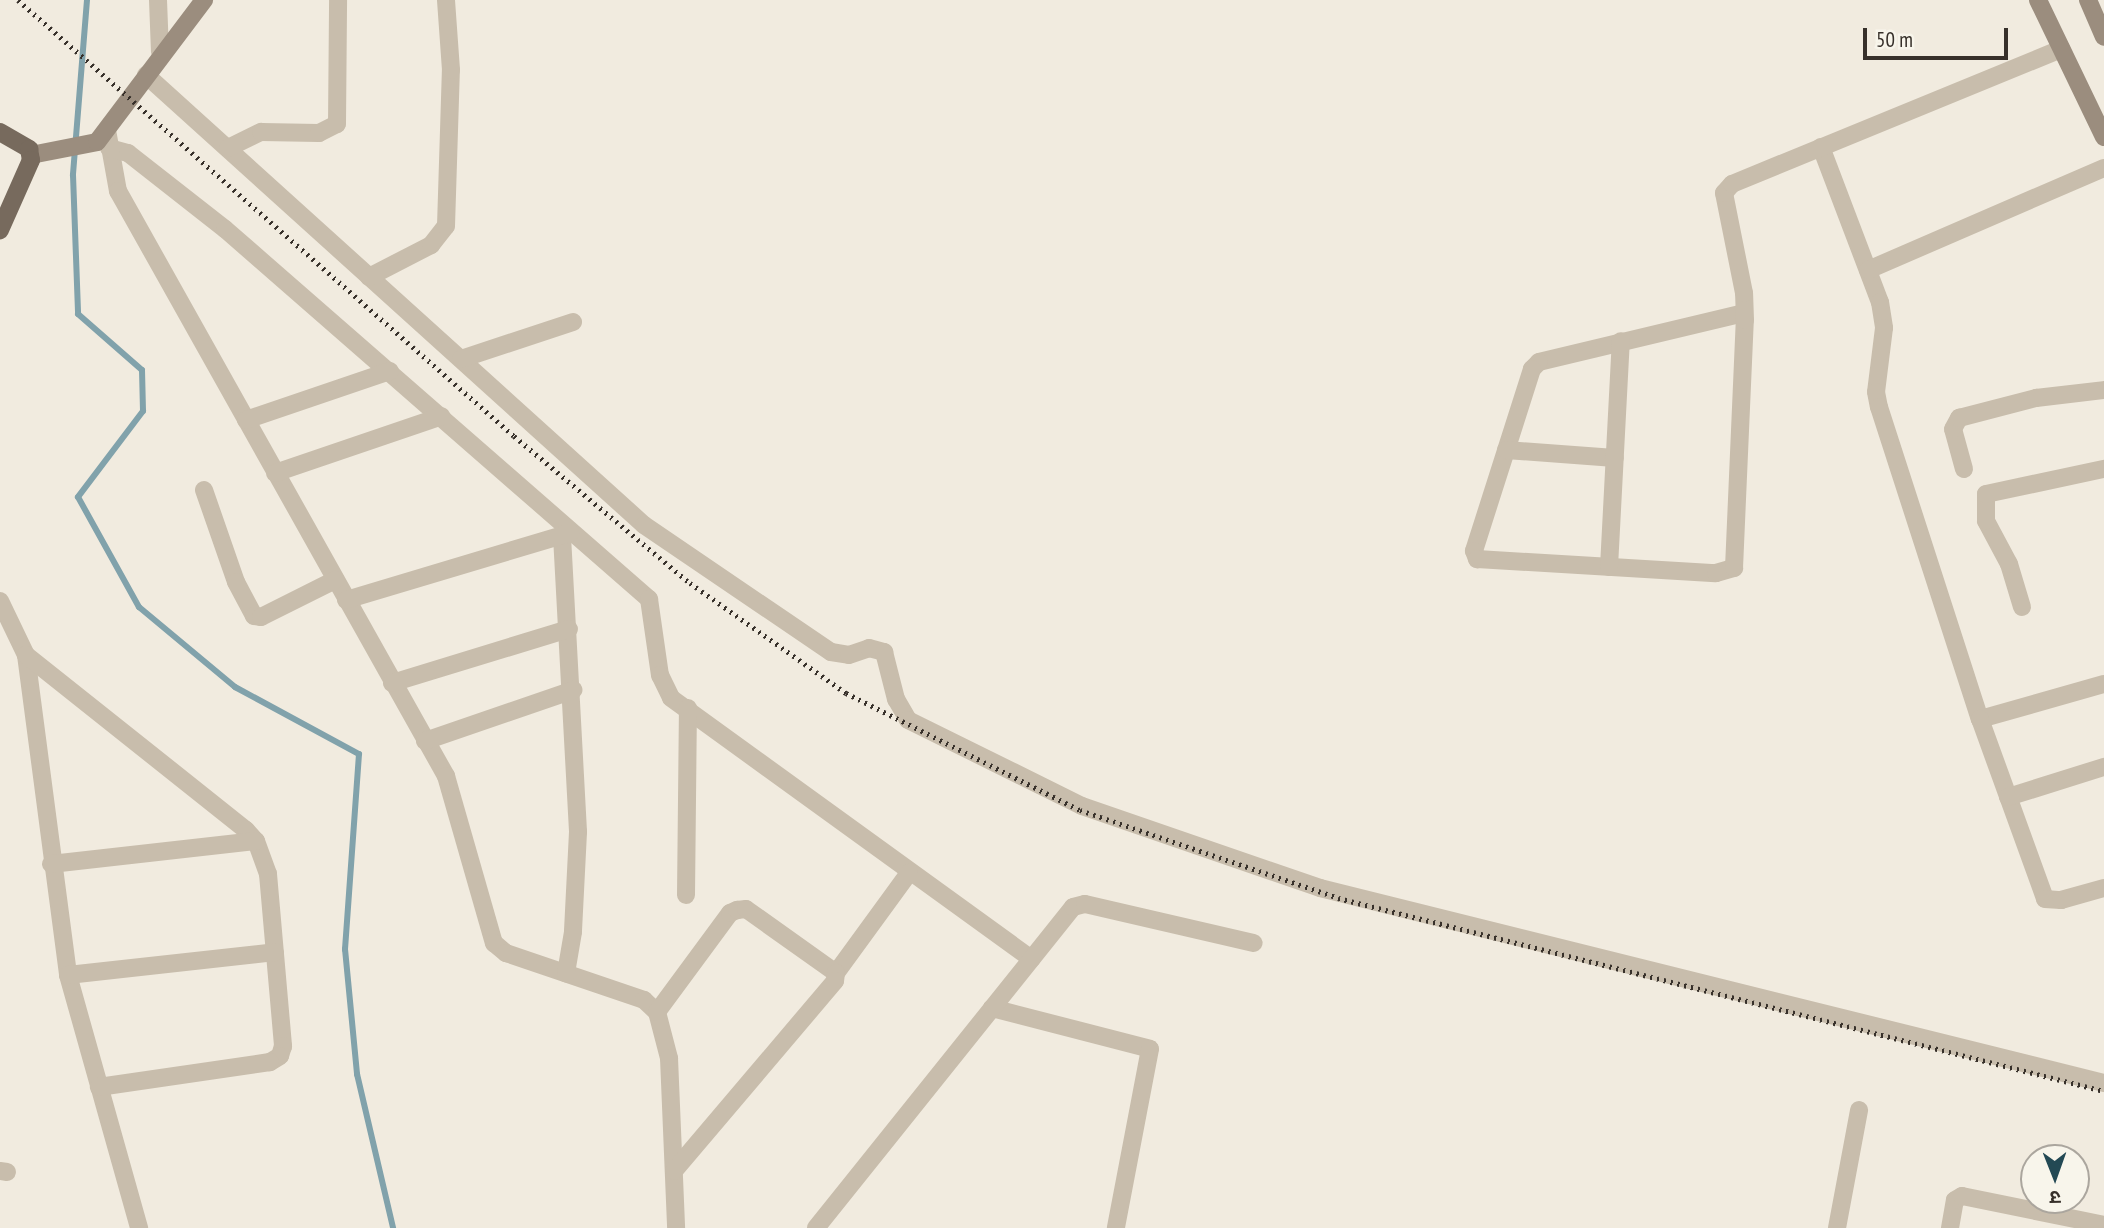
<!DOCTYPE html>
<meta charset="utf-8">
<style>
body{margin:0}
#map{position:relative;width:2104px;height:1228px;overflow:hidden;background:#f1ebdf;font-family:"PT Sans Narrow","Noto Sans Devanagari",sans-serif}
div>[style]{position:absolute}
.stream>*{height:6px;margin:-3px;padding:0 3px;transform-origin:3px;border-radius:3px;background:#81a2ab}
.minor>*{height:18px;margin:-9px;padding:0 9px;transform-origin:9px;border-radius:9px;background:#c8bdac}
.tertiary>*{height:18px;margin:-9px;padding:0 9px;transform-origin:9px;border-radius:9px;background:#c8bdac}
.secondary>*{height:18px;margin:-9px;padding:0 9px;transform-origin:9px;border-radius:9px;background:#9b8d7e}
.primary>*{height:18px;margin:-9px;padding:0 9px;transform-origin:9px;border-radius:9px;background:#776a5d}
.rail>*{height:5px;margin-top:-2.5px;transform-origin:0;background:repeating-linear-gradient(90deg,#37302a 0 2px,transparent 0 7px)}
span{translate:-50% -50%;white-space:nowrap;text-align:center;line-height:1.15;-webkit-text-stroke:5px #f8f5eb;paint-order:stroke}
.north{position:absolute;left:2020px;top:1144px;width:70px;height:70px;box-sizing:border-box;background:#f8f5eb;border:2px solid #aba69e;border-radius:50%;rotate:179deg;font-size:19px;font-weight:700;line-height:28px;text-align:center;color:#37302a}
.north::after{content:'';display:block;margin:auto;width:24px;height:32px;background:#234954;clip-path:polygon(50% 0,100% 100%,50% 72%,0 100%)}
.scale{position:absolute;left:1863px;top:28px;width:145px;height:32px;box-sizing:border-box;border:4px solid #37302a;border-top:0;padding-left:9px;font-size:21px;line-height:24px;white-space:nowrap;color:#37302a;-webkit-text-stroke:5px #f8f5eb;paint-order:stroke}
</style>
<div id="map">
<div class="stream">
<div style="left:87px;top:0;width:176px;rotate:94.6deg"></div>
<div style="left:73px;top:175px;width:139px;rotate:87.9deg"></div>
<div style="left:78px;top:314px;width:85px;rotate:41.2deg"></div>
<div style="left:142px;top:370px;width:41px;rotate:88.6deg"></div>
<div style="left:143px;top:411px;width:108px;rotate:127.1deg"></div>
<div style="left:78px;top:497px;width:126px;rotate:61deg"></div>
<div style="left:139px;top:607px;width:125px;rotate:39.8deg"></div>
<div style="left:235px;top:687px;width:141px;rotate:28.4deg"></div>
<div style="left:359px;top:754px;width:196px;rotate:94.1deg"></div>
<div style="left:345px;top:949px;width:126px;rotate:84.5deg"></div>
<div style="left:357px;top:1074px;width:158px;rotate:76.8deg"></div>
</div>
<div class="minor">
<div style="left:158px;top:0;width:52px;rotate:87.8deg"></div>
<div style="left:146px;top:75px;width:671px;rotate:42.1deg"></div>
<div style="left:644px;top:525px;width:226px;rotate:34.2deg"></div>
<div style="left:831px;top:652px;width:18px;rotate:9deg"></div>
<div style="left:849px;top:655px;width:21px;rotate:-19deg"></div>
<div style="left:869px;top:648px;width:16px;rotate:15deg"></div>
<div style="left:884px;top:652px;width:49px;rotate:75.7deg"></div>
<div style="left:896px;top:699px;width:24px;rotate:60deg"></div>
<div style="left:908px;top:720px;width:194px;rotate:26.3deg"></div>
<div style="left:1082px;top:806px;width:252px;rotate:19deg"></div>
<div style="left:1320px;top:888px;width:808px;rotate:13.97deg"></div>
<div style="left:107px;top:130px;width:62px;rotate:79.8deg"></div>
<div style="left:118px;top:191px;width:671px;rotate:60.72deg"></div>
<div style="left:446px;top:776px;width:174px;rotate:74deg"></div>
<div style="left:494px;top:943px;width:16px;rotate:40deg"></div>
<div style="left:506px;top:953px;width:146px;rotate:18.8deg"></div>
<div style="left:644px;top:1000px;width:18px;rotate:43deg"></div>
<div style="left:657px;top:1012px;width:48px;rotate:75.4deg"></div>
<div style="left:669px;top:1058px;width:170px;rotate:87.6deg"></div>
<div style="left:1821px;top:147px;width:166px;rotate:69.2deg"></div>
<div style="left:1880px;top:302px;width:26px;rotate:81deg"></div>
<div style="left:1884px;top:328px;width:64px;rotate:97.1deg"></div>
<div style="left:1876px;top:392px;width:15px;rotate:79deg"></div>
<div style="left:1879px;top:407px;width:328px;rotate:72.1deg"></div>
<div style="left:109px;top:148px;width:20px;rotate:15deg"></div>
<div style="left:128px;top:153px;width:123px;rotate:38.1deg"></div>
<div style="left:225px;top:229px;width:563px;rotate:41.11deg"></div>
<div style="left:649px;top:599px;width:77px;rotate:81.8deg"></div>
<div style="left:660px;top:675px;width:25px;rotate:64deg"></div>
<div style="left:671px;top:698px;width:445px;rotate:35.9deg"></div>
<div style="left:228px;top:148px;width:37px;rotate:-26deg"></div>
<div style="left:261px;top:132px;width:58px;rotate:1deg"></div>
<div style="left:319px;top:133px;width:20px;rotate:-27deg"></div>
<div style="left:337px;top:124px;width:124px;rotate:-89.5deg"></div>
<div style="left:1868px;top:270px;width:257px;rotate:-23.4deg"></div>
<div style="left:369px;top:277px;width:70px;rotate:-27.3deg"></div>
<div style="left:431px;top:245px;width:24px;rotate:-52deg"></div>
<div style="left:446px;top:226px;width:156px;rotate:-88.2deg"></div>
<div style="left:451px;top:70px;width:70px;rotate:-94.1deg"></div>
<div style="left:1744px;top:313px;width:211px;rotate:166.6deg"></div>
<div style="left:1539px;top:362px;width:10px;rotate:135deg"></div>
<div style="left:1532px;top:369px;width:191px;rotate:107.7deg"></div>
<div style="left:1474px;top:551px;width:9px;rotate:69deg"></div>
<div style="left:1477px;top:559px;width:239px;rotate:3.4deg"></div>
<div style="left:1716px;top:573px;width:19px;rotate:-16deg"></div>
<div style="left:1734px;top:568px;width:248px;rotate:-87.5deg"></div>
<div style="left:1745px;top:320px;width:27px;rotate:-92deg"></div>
<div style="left:1744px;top:293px;width:102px;rotate:-101.3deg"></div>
<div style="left:1724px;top:193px;width:12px;rotate:-48deg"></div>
<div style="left:1732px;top:184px;width:356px;rotate:-22.3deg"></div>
<div style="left:461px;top:359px;width:118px;rotate:-18.3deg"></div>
<div style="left:246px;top:420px;width:152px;rotate:-18.8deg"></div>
<div style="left:1506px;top:450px;width:109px;rotate:4.2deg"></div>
<div style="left:1964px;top:469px;width:41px;rotate:-105.4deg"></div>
<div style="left:1953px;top:429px;width:13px;rotate:-61deg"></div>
<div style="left:1959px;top:418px;width:80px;rotate:-14.6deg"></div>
<div style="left:2036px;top:398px;width:68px;rotate:-6.7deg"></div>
<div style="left:275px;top:473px;width:176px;rotate:-18.8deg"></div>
<div style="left:204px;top:490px;width:97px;rotate:70.8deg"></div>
<div style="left:236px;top:582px;width:38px;rotate:62deg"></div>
<div style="left:254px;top:616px;width:7px;rotate:8deg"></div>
<div style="left:261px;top:617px;width:83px;rotate:-26.6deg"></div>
<div style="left:562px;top:536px;width:296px;rotate:86.9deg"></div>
<div style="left:578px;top:832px;width:100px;rotate:92.9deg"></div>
<div style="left:573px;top:932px;width:42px;rotate:99.7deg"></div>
<div style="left:1609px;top:567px;width:226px;rotate:-87deg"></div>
<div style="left:346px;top:600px;width:234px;rotate:-16.7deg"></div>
<div style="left:0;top:601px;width:60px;rotate:64.3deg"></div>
<div style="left:26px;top:655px;width:323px;rotate:82.5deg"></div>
<div style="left:68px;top:975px;width:263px;rotate:74.3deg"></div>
<div style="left:2022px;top:607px;width:45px;rotate:-106.8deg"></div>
<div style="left:2009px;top:564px;width:49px;rotate:-118.1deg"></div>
<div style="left:1986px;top:521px;width:27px;rotate:-90deg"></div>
<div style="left:1986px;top:494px;width:121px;rotate:-12deg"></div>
<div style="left:26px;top:655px;width:281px;rotate:38.5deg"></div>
<div style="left:246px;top:830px;width:15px;rotate:48deg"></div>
<div style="left:256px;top:841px;width:35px;rotate:70deg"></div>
<div style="left:268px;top:874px;width:173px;rotate:85deg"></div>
<div style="left:283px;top:1046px;width:10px;rotate:107deg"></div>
<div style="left:280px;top:1056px;width:12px;rotate:149deg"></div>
<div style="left:270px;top:1062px;width:173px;rotate:171.7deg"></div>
<div style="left:392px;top:683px;width:185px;rotate:-17deg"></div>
<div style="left:2104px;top:684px;width:129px;rotate:164.2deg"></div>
<div style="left:1980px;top:719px;width:191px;rotate:70.1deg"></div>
<div style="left:2045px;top:899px;width:16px;rotate:4deg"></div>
<div style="left:2061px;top:900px;width:45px;rotate:-15.6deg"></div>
<div style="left:425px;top:741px;width:157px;rotate:-19deg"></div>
<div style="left:2008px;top:797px;width:101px;rotate:-17.4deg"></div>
<div style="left:51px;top:864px;width:206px;rotate:-6.4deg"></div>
<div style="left:686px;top:895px;width:187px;rotate:-89.4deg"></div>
<div style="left:836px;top:973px;width:124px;rotate:-53.9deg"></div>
<div style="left:68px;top:975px;width:208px;rotate:-6.3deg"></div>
<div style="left:992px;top:1008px;width:163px;rotate:14.5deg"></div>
<div style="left:1150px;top:1049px;width:182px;rotate:100.8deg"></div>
<div style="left:657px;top:1012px;width:123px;rotate:-53.6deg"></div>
<div style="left:730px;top:913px;width:8px;rotate:-23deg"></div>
<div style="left:737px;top:910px;width:9px;rotate:-6deg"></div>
<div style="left:746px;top:909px;width:110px;rotate:35.4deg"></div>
<div style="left:836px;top:973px;width:8px;rotate:97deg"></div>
<div style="left:835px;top:981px;width:249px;rotate:130.3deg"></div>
<div style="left:0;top:1171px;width:7px;rotate:8deg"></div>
<div style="left:816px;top:1228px;width:411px;rotate:-51.3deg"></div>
<div style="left:1073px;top:907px;width:12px;rotate:-14deg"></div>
<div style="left:1085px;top:904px;width:173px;rotate:13deg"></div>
<div style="left:1837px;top:1228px;width:120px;rotate:-79.4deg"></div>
</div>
<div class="tertiary">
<div style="left:1950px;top:1228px;width:28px;rotate:-80deg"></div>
<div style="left:1955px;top:1200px;width:8px;rotate:-30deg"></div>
<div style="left:1962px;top:1196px;width:145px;rotate:11.5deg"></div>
</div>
<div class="secondary">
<div style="left:2038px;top:0;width:152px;rotate:64.3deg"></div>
<div style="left:2088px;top:0;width:40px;rotate:66.6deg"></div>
<div style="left:31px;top:155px;width:67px;rotate:-11.1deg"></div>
<div style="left:97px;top:142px;width:178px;rotate:-53deg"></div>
</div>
<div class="primary">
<div style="left:0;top:132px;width:34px;rotate:30deg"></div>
<div style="left:29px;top:149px;width:11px;rotate:80deg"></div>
<div style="left:31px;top:160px;width:77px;rotate:113.9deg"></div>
</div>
<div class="rail">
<div style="left:18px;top:0;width:660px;rotate:41.32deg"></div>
<div style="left:514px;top:436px;width:229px;rotate:39.9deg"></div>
<div style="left:690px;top:583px;width:191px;rotate:35.2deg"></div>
<div style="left:846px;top:693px;width:262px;rotate:26.6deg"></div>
<div style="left:1080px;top:810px;width:273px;rotate:18.8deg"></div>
<div style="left:1338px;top:898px;width:790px;rotate:14.14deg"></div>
</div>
<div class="north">उ</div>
<div class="scale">50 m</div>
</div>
